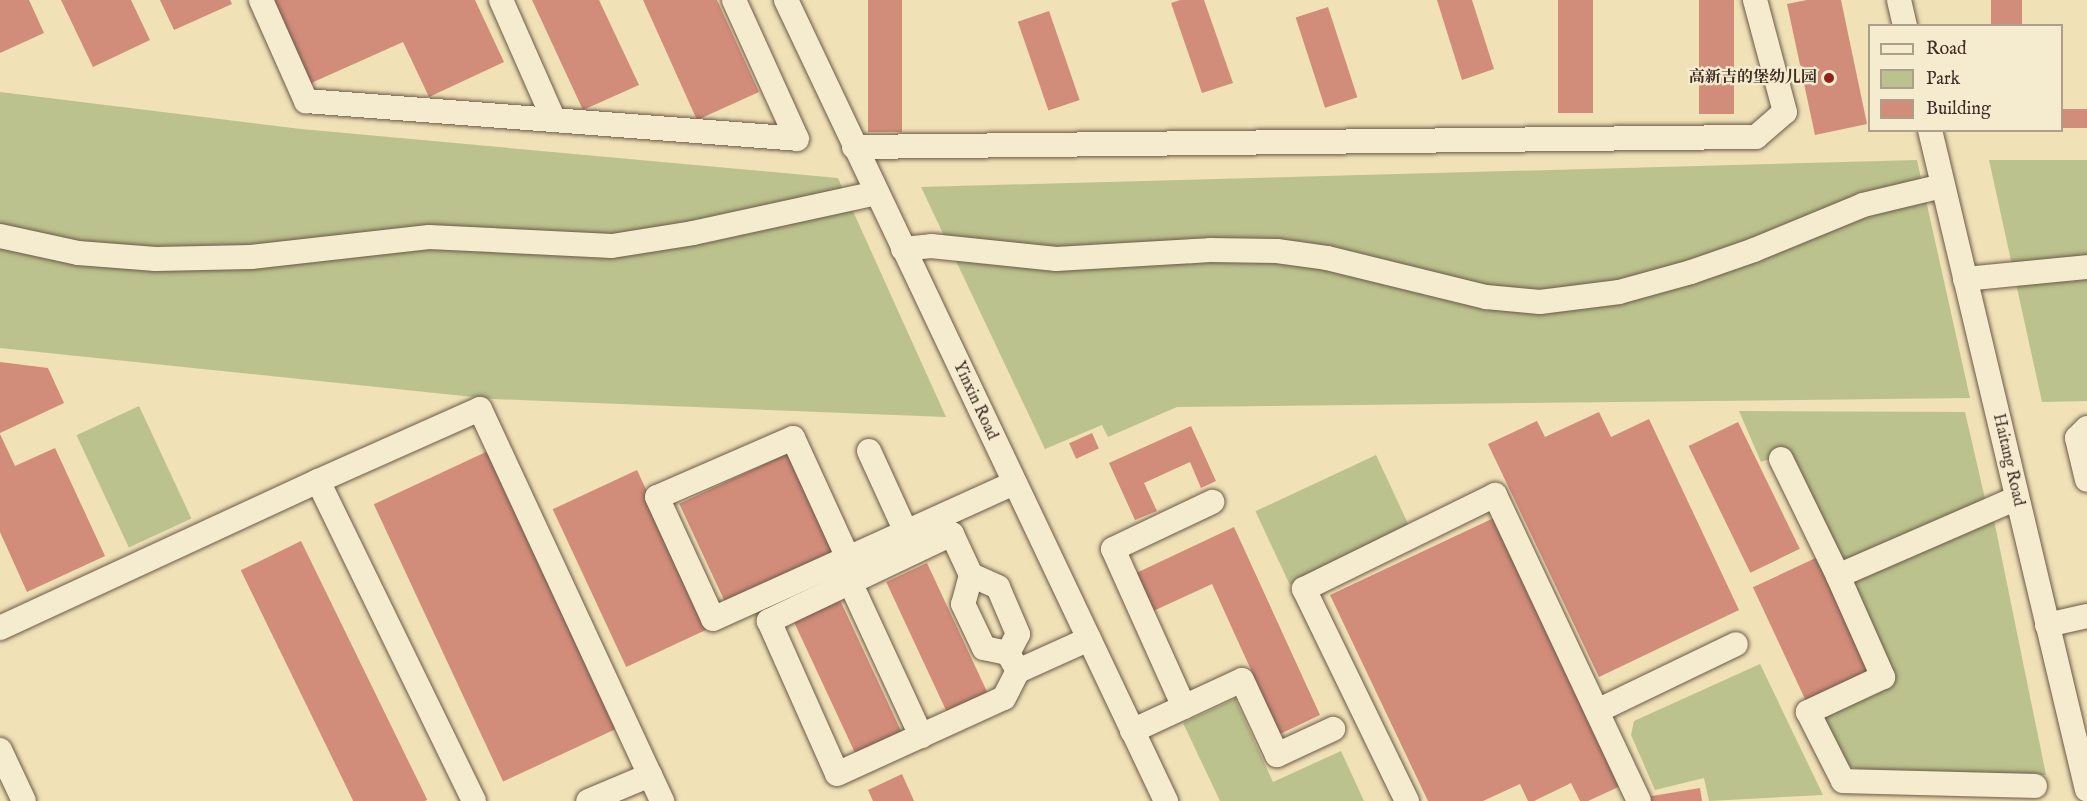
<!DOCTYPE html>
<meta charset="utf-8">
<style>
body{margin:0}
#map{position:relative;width:2087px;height:801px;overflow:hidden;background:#f0e1b6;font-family:"IM FELL English","Noto Serif SC",serif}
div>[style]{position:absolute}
.green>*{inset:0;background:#bbc28d;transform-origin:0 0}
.building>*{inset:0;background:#d28c7a;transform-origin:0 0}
.roads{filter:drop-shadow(0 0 2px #6b5a49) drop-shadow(0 0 2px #6b5a49)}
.minor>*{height:24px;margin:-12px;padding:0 12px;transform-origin:12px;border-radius:12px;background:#f5ecd0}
.dots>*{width:16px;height:16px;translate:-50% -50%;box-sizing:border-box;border:3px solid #f5ecd0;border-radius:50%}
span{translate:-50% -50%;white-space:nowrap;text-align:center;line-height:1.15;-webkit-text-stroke:4.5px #f5ecd0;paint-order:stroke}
.poi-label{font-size:16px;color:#3f2d25;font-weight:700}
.right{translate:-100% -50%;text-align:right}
.street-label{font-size:16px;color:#3f2d25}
.legend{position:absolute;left:1868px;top:24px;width:195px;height:108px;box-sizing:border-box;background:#f5ecd0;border:2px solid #aca08c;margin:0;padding:8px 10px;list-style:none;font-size:18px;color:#3f2d25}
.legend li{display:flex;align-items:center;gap:12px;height:30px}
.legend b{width:30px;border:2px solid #aca08c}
</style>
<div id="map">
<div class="green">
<div style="clip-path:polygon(0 92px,301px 129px,838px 178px,946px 417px,493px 399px,0 348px)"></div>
<div style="clip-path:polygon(1917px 160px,1970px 398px,1177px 407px,1108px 437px,1102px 425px,1045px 449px,921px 187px)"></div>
<div style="clip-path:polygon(1989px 160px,2087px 160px,2087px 401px,2042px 402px)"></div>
<div style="left:139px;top:406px;width:124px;height:69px;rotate:65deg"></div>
<div style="clip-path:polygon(1739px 411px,1965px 412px,1986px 503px,1843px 566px,1787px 452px,1761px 462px)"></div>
<div style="left:1376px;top:455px;width:81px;height:133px;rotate:65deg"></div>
<div style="clip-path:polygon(1993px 515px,2046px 775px,1866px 772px,1847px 765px,1822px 715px,1846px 579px)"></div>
<div style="clip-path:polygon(1760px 664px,1823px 795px,1709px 801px,1704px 778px,1655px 790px,1631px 735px,1634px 721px)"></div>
<div style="clip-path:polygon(1235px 699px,1273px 782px,1341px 751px,1364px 801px,1220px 801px,1183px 723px)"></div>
</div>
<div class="building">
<div style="clip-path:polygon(0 0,29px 0,44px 33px,0 53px)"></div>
<div style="clip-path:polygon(61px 0,131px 0,150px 40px,93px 67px)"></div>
<div style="clip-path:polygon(160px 0,230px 0,232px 4px,174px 30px)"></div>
<div style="clip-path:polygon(270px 0,475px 0,504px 62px,429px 97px,403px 42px,309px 84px)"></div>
<div style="clip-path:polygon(532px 0,599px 0,639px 85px,583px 110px)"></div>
<div style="clip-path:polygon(643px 0,717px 0,759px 92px,697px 120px)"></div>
<div style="left:868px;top:0;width:34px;height:132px"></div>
<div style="clip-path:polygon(1180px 0,1204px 0,1233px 83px,1202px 93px,1171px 3px)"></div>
<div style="clip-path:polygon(1437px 0,1472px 0,1494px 69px,1462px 80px)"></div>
<div style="left:1558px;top:0;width:35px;height:113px"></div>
<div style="left:1699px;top:0;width:35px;height:114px"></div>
<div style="clip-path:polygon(1807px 0,1841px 0,1867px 124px,1815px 135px,1787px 4px)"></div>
<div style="left:1991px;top:0;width:31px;height:26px"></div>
<div style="left:1328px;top:7px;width:95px;height:34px;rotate:72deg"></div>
<div style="left:1049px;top:11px;width:94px;height:33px;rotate:71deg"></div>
<div style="left:2062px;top:109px;width:25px;height:19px"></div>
<div style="clip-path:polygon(0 362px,48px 368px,64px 403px,0 433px)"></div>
<div style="clip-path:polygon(1599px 412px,1611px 437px,1649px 419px,1739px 610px,1599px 677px,1488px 444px,1537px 421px,1545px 437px)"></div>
<div style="left:1738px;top:422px;width:141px;height:55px;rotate:64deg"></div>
<div style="clip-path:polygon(1191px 426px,1216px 481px,1201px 488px,1190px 462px,1144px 483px,1157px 511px,1135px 520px,1109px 463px)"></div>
<div style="left:1092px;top:433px;width:17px;height:25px;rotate:66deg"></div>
<div style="clip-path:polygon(0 434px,15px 466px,55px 448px,105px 556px,27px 592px,0 532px)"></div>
<div style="left:488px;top:451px;width:306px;height:126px;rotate:65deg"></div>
<div style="left:788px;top:453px;width:110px;height:120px;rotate:65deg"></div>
<div style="left:637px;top:470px;width:174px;height:93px;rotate:65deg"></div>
<div style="clip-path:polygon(1498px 516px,1625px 784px,1588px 801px,1580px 801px,1571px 783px,1534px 801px,1528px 801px,1520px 784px,1483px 801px,1428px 801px,1330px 595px)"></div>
<div style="clip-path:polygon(1234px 527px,1320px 715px,1280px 734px,1212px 584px,1149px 613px,1132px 575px)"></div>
<div style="left:301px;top:541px;width:288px;height:67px;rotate:64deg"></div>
<div style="left:1820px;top:556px;width:129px;height:74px;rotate:65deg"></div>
<div style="left:927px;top:563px;width:144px;height:45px;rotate:65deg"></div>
<div style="left:840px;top:600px;width:149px;height:51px;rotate:65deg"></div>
<div style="clip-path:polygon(902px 774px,914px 801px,873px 801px,868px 790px)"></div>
<div style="clip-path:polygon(1700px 788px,1702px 801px,1647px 801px,1646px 797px)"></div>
</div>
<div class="roads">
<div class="minor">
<div style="left:261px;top:0;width:111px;rotate:66deg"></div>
<div style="left:306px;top:101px;width:492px;rotate:4.4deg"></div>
<div style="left:797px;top:139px;width:153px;rotate:-114.4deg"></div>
<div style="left:501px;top:0;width:131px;rotate:66.2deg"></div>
<div style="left:786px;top:0;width:887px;rotate:64.62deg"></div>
<div style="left:1899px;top:0;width:27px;rotate:77deg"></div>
<div style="left:1930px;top:130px;width:678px;rotate:76.62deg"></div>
<div style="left:854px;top:147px;width:902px;rotate:-0.64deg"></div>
<div style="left:1756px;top:137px;width:38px;rotate:-41deg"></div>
<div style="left:1785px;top:112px;width:116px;rotate:-105deg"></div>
<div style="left:0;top:236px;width:80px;rotate:12.3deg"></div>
<div style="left:78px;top:253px;width:78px;rotate:4.4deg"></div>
<div style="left:156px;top:259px;width:95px;rotate:-1.2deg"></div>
<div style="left:251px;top:257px;width:179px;rotate:-6.4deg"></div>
<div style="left:429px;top:237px;width:183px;rotate:2.8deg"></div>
<div style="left:612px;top:246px;width:82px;rotate:-9.1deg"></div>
<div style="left:693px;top:233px;width:188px;rotate:-12.3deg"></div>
<div style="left:903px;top:249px;width:28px;rotate:-6deg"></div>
<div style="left:931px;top:246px;width:126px;rotate:5.9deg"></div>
<div style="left:1056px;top:259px;width:154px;rotate:-3.3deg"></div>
<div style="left:1210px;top:250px;width:67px;rotate:0.9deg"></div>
<div style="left:1277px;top:251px;width:50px;rotate:8deg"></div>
<div style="left:1327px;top:258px;width:164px;rotate:13.8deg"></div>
<div style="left:1486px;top:297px;width:54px;rotate:5.3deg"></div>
<div style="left:1540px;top:302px;width:80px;rotate:-7.2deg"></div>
<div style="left:1619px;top:292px;width:75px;rotate:-15.5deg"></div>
<div style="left:1691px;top:272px;width:67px;rotate:-19.2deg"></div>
<div style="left:1754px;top:250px;width:118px;rotate:-22.4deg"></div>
<div style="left:1863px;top:205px;width:81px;rotate:-13.5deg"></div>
<div style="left:1965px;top:279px;width:123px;rotate:-5.6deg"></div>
<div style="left:2087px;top:428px;width:14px;rotate:135deg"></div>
<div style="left:2077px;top:438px;width:43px;rotate:76.6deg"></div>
<div style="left:869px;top:451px;width:89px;rotate:65.4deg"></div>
<div style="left:1781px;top:459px;width:130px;rotate:64deg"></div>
<div style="left:318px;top:481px;width:177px;rotate:-24deg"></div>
<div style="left:480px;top:409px;width:404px;rotate:65.1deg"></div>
<div style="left:650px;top:775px;width:67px;rotate:157.2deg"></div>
<div style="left:2017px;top:498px;width:195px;rotate:156.5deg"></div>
<div style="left:1838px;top:576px;width:111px;rotate:66deg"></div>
<div style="left:1883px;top:677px;width:83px;rotate:155deg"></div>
<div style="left:1808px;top:712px;width:77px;rotate:63.1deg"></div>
<div style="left:1843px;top:781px;width:192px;rotate:1.5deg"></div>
<div style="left:848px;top:558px;width:132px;rotate:-114.6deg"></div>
<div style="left:793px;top:438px;width:148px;rotate:156.5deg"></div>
<div style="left:657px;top:497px;width:134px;rotate:65.3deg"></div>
<div style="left:713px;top:619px;width:212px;rotate:-24.3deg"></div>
<div style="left:906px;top:532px;width:119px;rotate:-24.4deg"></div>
<div style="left:971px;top:575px;width:30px;rotate:105deg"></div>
<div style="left:963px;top:604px;width:49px;rotate:64.5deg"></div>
<div style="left:984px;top:648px;width:25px;rotate:12deg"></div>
<div style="left:850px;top:582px;width:170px;rotate:65.2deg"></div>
<div style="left:2047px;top:625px;width:41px;rotate:-12.7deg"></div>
<div style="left:0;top:628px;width:350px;rotate:-24.8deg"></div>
<div style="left:318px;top:481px;width:356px;rotate:64deg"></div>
<div style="left:1018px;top:671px;width:21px;rotate:-119deg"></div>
<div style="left:1008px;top:653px;width:21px;rotate:-62deg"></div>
<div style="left:1018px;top:634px;width:51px;rotate:-113.1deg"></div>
<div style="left:998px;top:587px;width:30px;rotate:-156deg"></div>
<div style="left:971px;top:575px;width:45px;rotate:-114.9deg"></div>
<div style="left:952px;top:534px;width:203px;rotate:154.6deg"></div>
<div style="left:769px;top:621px;width:167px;rotate:66deg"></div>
<div style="left:837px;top:774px;width:183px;rotate:-24.5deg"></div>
<div style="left:1004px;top:698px;width:30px;rotate:-63deg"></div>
<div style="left:1018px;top:671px;width:78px;rotate:-24.3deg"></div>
<div style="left:1184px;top:707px;width:173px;rotate:-114.2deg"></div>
<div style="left:1113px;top:549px;width:110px;rotate:-25.4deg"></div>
<div style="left:1597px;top:711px;width:154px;rotate:-25.7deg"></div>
<div style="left:1132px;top:731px;width:121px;rotate:-24.9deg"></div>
<div style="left:1242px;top:680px;width:83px;rotate:65deg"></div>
<div style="left:1277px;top:755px;width:62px;rotate:-24.9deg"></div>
<div style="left:0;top:750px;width:56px;rotate:64.8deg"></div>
<div style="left:650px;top:775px;width:29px;rotate:65deg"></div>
<div style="left:1407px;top:801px;width:236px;rotate:-115.9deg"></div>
<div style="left:1304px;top:589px;width:213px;rotate:-26.2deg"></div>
<div style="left:1495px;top:495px;width:338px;rotate:64.8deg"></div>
</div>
</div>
<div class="dots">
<div style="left:1829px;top:78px;background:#8f2418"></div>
</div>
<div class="poi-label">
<span class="right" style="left:1817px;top:78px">高新吉的堡幼儿园</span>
</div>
<div class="street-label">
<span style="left:975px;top:401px;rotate:65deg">Yinxin Road</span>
<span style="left:2008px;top:460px;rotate:77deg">Haitang Road</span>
</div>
<ul class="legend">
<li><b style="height:8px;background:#f5ecd0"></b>Road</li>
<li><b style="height:16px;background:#bbc28d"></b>Park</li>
<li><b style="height:16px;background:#d28c7a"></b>Building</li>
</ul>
</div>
